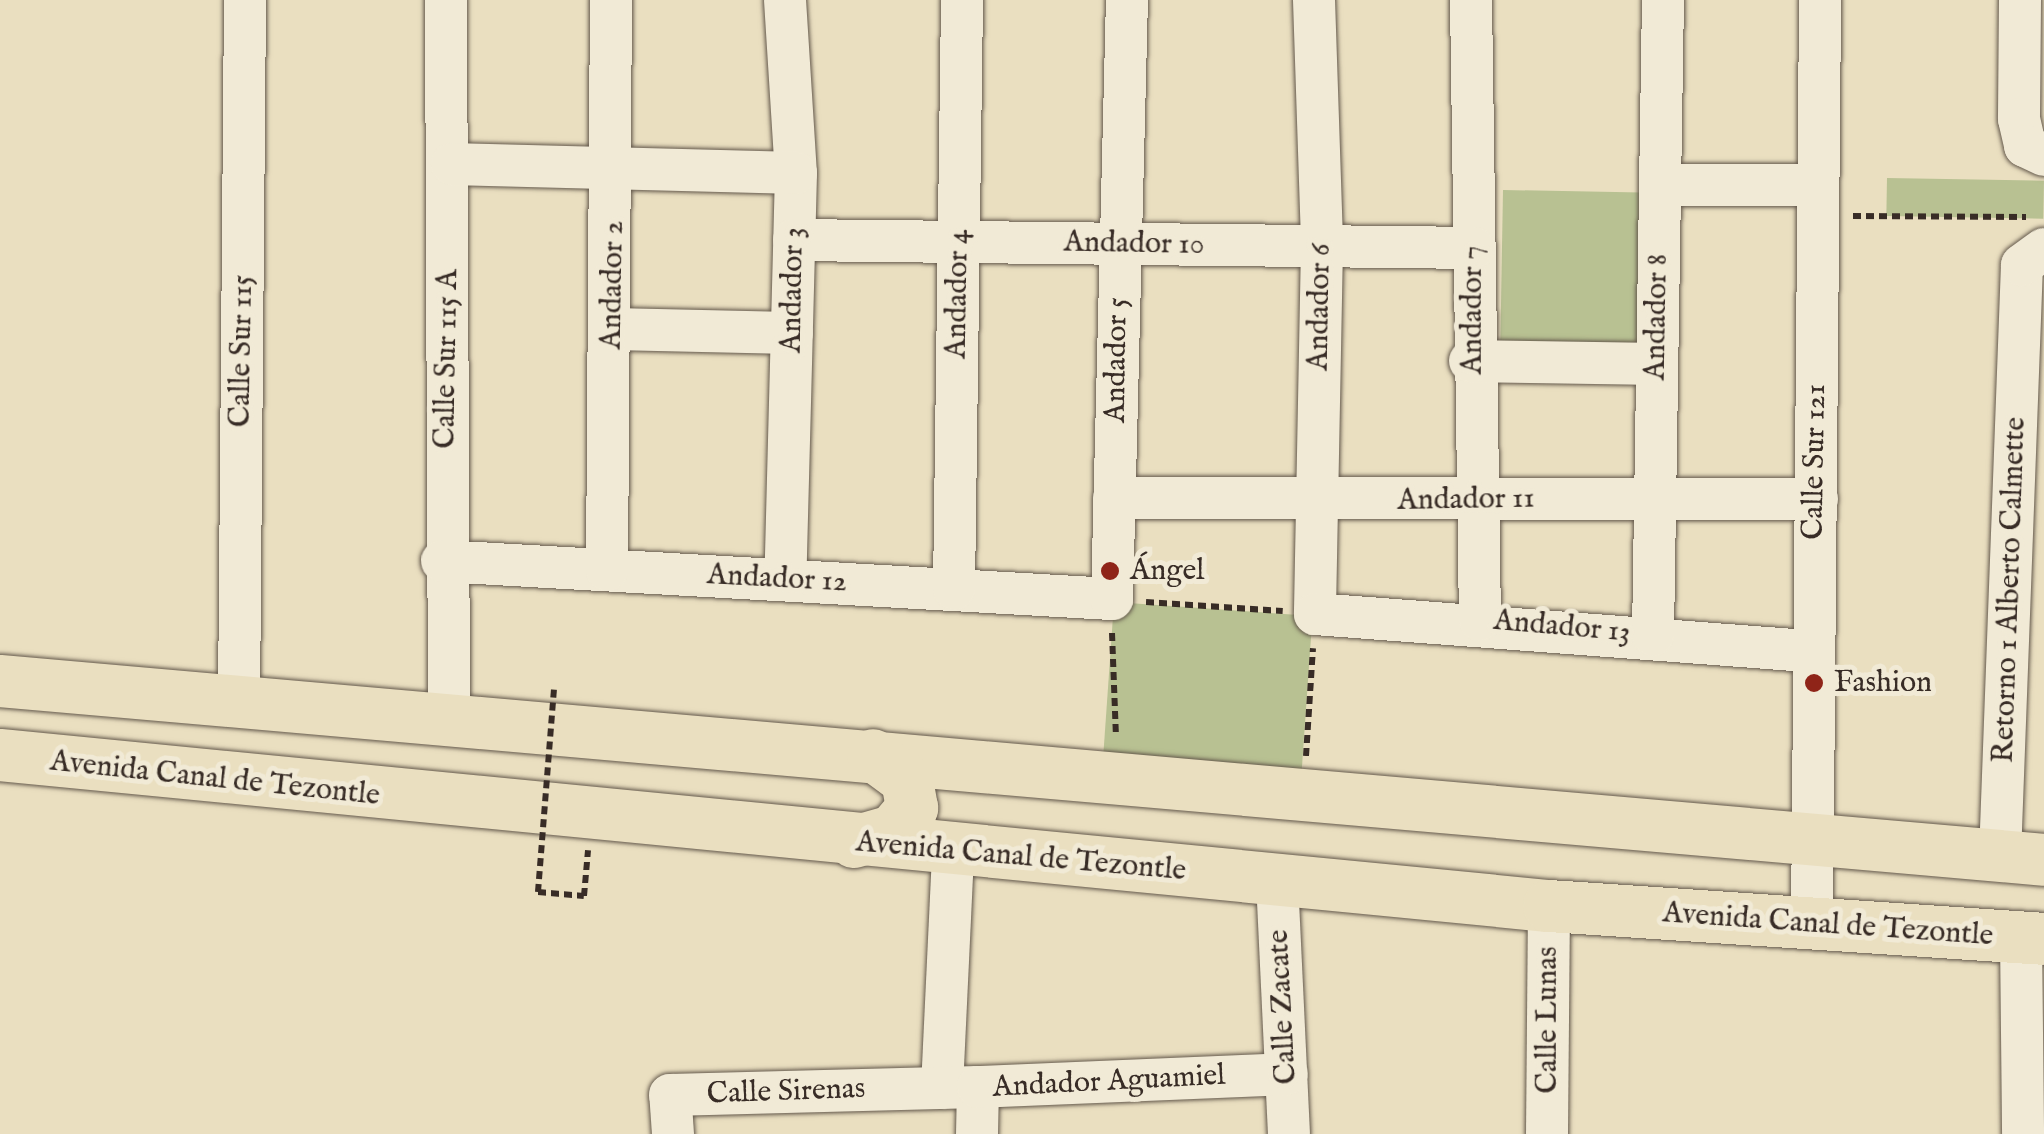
<!DOCTYPE html>
<meta charset="utf-8">
<style>
body{margin:0}
#map{position:relative;width:2044px;height:1134px;overflow:hidden;background:#eadfc0;font-family:"IM FELL English",serif}
div>[style]{position:absolute}
.green>*{inset:0;background:#b8c192;transform-origin:0 0}
.path>*{height:6px;margin-top:-3px;transform-origin:0;background:repeating-linear-gradient(90deg,#382c26 0 8px,transparent 0 13px)}
.roads{filter:drop-shadow(0 0 2px #64594c) drop-shadow(0 0 2px #64594c)}
.minor>*{height:42px;margin:-21px;padding:0 21px;transform-origin:21px;border-radius:21px;background:#f1ead6}
.major>*{height:52px;margin:-26px;padding:0 26px;transform-origin:26px;border-radius:26px;background:#eadfc0}
.path-bridge>*{height:6px;margin-top:-3px;transform-origin:0;background:repeating-linear-gradient(90deg,#382c26 0 8px,transparent 0 13px)}
.dots>*{width:28px;height:28px;translate:-50% -50%;box-sizing:border-box;border:5px solid #f1ead6;border-radius:50%}
span{translate:-50% -50%;white-space:nowrap;text-align:center;line-height:1.15;-webkit-text-stroke:10px #f1ead6;paint-order:stroke}
.street-label{font-size:30px;color:#382c26}
.poi-label{font-size:30px;color:#382c26}
.left{translate:0 -50%;text-align:left}
</style>
<div id="map">
<div class="green">
<div style="left:1887px;top:178px;width:157px;height:38px;rotate:1deg"></div>
<div style="left:1503px;top:190px;width:151px;height:155px;rotate:1deg"></div>
<div style="left:1114px;top:602px;width:199px;height:172px;rotate:4deg"></div>
</div>
<div class="path">
<div style="left:1853px;top:216px;width:173px;rotate:0.3deg"></div>
<div style="left:1146px;top:602px;width:137px;rotate:3.8deg"></div>
<div style="left:1112px;top:633px;width:104px;rotate:87.8deg"></div>
<div style="left:1306px;top:756px;width:108px;rotate:-86.3deg"></div>
<div style="left:538px;top:892px;width:46px;rotate:5deg"></div>
<div style="left:584px;top:896px;width:46px;rotate:-85deg"></div>
</div>
<div class="roads">
<div class="minor">
<div style="left:446px;top:0;width:718px;rotate:89.76deg"></div>
<div style="left:785px;top:0;width:173px;rotate:86.4deg"></div>
<div style="left:796px;top:173px;width:407px;rotate:91.5deg"></div>
<div style="left:1314px;top:0;width:246px;rotate:88.1deg"></div>
<div style="left:1322px;top:246px;width:368px;rotate:91.1deg"></div>
<div style="left:1315px;top:614px;width:495px;rotate:4.3deg"></div>
<div style="left:1471px;top:0;width:620px;rotate:89.17deg"></div>
<div style="left:2020px;top:0;width:119px;rotate:90.5deg"></div>
<div style="left:2019px;top:119px;width:28px;rotate:77deg"></div>
<div style="left:2025px;top:146px;width:21px;rotate:25deg"></div>
<div style="left:452px;top:164px;width:344px;rotate:1.5deg"></div>
<div style="left:1678px;top:185px;width:139px"></div>
<div style="left:794px;top:240px;width:680px;rotate:0.67deg"></div>
<div style="left:612px;top:329px;width:180px;rotate:1.3deg"></div>
<div style="left:1470px;top:361px;width:185px;rotate:0.9deg"></div>
<div style="left:1114px;top:498px;width:703px;rotate:0.08deg"></div>
<div style="left:442px;top:561px;width:671px;rotate:3.25deg"></div>
<div style="left:1112px;top:599px;width:599px;rotate:-88.57deg"></div>
<div style="left:607px;top:570px;width:570px;rotate:-89.6deg"></div>
<div style="left:954px;top:589px;width:589px;rotate:-89.22deg"></div>
<div style="left:1653px;top:635px;width:635px;rotate:-89.1deg"></div>
<div style="left:239px;top:702px;width:702px;rotate:-89.51deg"></div>
<div style="left:2000px;top:856px;width:591px;rotate:-87.87deg"></div>
<div style="left:2022px;top:265px;width:27px;rotate:-36deg"></div>
<div style="left:1277px;top:880px;width:254px;rotate:87.3deg"></div>
<div style="left:1812px;top:924px;width:924px;rotate:-89.5deg"></div>
<div style="left:2021px;top:937px;width:197px;rotate:89.4deg"></div>
<div style="left:942px;top:1088px;width:237px;rotate:-87.3deg"></div>
<div style="left:673px;top:1134px;width:39px;rotate:-94deg"></div>
<div style="left:670px;top:1095px;width:308px;rotate:-1.5deg"></div>
<div style="left:977px;top:1134px;width:47px;rotate:-88.8deg"></div>
<div style="left:978px;top:1087px;width:309px;rotate:-2.4deg"></div>
<div style="left:1547px;top:1134px;width:228px;rotate:-89.5deg"></div>
</div>
<div class="major">
<div style="left:0;top:681px;width:2052px;rotate:5deg"></div>
<div style="left:0;top:755px;width:1556px;rotate:5.57deg"></div>
<div style="left:1549px;top:906px;width:496px;rotate:3.8deg"></div>
<div style="left:854px;top:842px;width:41px;rotate:-15.8deg"></div>
<div style="left:893px;top:831px;width:30px;rotate:-50deg"></div>
<div style="left:912px;top:808px;width:28px;rotate:-100deg"></div>
<div style="left:907px;top:780px;width:42px;rotate:-143.7deg"></div>
</div>
</div>
<div class="path-bridge">
<div style="left:538px;top:892px;width:205px;rotate:-85.5deg"></div>
</div>
<div class="dots">
<div style="left:1110px;top:571px;background:#8f2418"></div>
<div style="left:1814px;top:683px;background:#8f2418"></div>
</div>
<div class="street-label">
<span style="left:1134px;top:244px;rotate:1deg">Andador 10</span>
<span style="left:613px;top:285px;rotate:-89deg">Andador 2</span>
<span style="left:793px;top:290px;rotate:-89deg">Andador 3</span>
<span style="left:958px;top:294px;rotate:-89deg">Andador 4</span>
<span style="left:1320px;top:307px;rotate:-89deg">Andador 6</span>
<span style="left:1473px;top:310px;rotate:-90deg">Andador 7</span>
<span style="left:1657px;top:317px;rotate:-89deg">Andador 8</span>
<span style="left:242px;top:351px;rotate:-89deg">Calle Sur 115</span>
<span style="left:447px;top:359px;rotate:-89deg">Calle Sur 115 A</span>
<span style="left:1117px;top:360px;rotate:-89deg">Andador 5</span>
<span style="left:1815px;top:462px;rotate:-89deg">Calle Sur 121</span>
<span style="left:1466px;top:500px;rotate:-1deg">Andador 11</span>
<span style="left:777px;top:579px;rotate:3deg">Andador 12</span>
<span style="left:2010px;top:590px;rotate:-88deg">Retorno 1 Alberto Calmette</span>
<span style="left:1562px;top:627px;rotate:5deg">Andador 13</span>
<span style="left:215px;top:779px;rotate:6deg">Avenida Canal de Tezontle</span>
<span style="left:1021px;top:857px;rotate:5deg">Avenida Canal de Tezontle</span>
<span style="left:1828px;top:925px;rotate:4deg">Avenida Canal de Tezontle</span>
<span style="left:1283px;top:1007px;rotate:-93deg">Calle Zacate</span>
<span style="left:1548px;top:1020px;rotate:-90deg">Calle Lunas</span>
<span style="left:1109px;top:1082px;rotate:-3deg">Andador Aguamiel</span>
<span style="left:786px;top:1092px;rotate:-2deg">Calle Sirenas</span>
</div>
<div class="poi-label">
<span class="left" style="left:1130px;top:571px">Ángel</span>
<span class="left" style="left:1834px;top:683px">Fashion</span>
</div>
</div>
